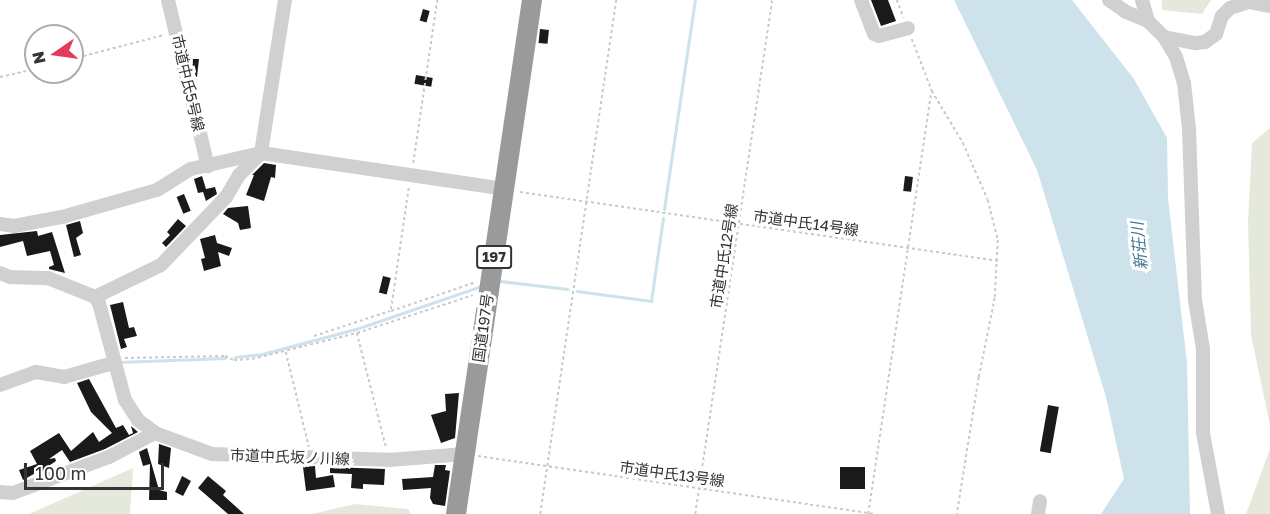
<!DOCTYPE html>
<meta charset="utf-8">
<style>
body{margin:0}
#map{position:relative;width:1270px;height:514px;overflow:hidden;background:#fff;font-family:"Golos Text","Noto Sans JP",sans-serif}
div>[style]{position:absolute}
.green>*{inset:0;background:#e4e9dc}
.water>*{inset:0;background:#cde2eb}
.stream>*{height:3px;margin:-1.5px;padding:0 1.5px;transform-origin:1.5px;border-radius:1.5px;background:#cde2eb}
.building>*{inset:0;background:#1a1a1a;transform-origin:0 0}
.path>*{height:1.5px;margin-top:-0.75px;transform-origin:0;background:repeating-linear-gradient(90deg,#cacaca 0 3px,transparent 0 6px)}
.minor>*{height:14px;margin:-7px;padding:0 7px;transform-origin:7px;border-radius:7px;background:#d0d0d0}
.highway>*{height:20px;margin:-10px;padding:0 10px;transform-origin:10px;border-radius:10px;background:#9a9a9a}
span{translate:-50% -50%;white-space:nowrap;text-align:center;line-height:1.15;-webkit-text-stroke:6px #fff;paint-order:stroke}
.shield-label span{padding:2px 4px;background:#fff;border:2px solid;border-radius:4px;-webkit-text-stroke-width:0}
.shield-label{font-size:14px;color:#333;font-weight:700}
.street-label{font-size:15px;color:#333}
.water-label{font-size:16px;color:#417b94;font-style:italic}
.north{position:absolute;left:24px;top:24px;width:60px;height:60px;box-sizing:border-box;background:#fff;border:2px solid #adadad;border-radius:50%;rotate:257deg;font-size:16px;font-weight:700;line-height:24px;text-align:center;color:#333}
.north::after{content:'';display:block;margin:auto;width:21px;height:27px;background:#e13d58;clip-path:polygon(50% 0,100% 100%,50% 72%,0 100%)}
.scale{position:absolute;left:24px;top:463px;width:140px;height:27px;box-sizing:border-box;border:3px solid #333;border-top:0;padding-left:8px;font-size:18px;line-height:21px;white-space:nowrap;color:#333;-webkit-text-stroke:4px #fff;paint-order:stroke}
</style>
<div id="map">
<div class="green">
<div style="clip-path:polygon(1162px 0,1211px 0,1202px 14px,1162px 10px)"></div>
<div style="clip-path:polygon(1270px 128px,1270px 425px,1251px 335px,1248px 221px,1252px 143px)"></div>
<div style="clip-path:polygon(1270px 449px,1270px 514px,1246px 514px)"></div>
<div style="clip-path:polygon(133px 468px,130px 514px,29px 514px)"></div>
<div style="clip-path:polygon(355px 504px,408px 509px,411px 514px,312px 514px)"></div>
</div>
<div class="water">
<div style="clip-path:polygon(954px 0,1072px 0,1134px 79px,1167px 138px,1168px 198px,1187px 363px,1190px 514px,1101px 514px,1124px 479px,1106px 397px,1037px 170px)"></div>
</div>
<div class="stream">
<div style="left:664px;top:209px;width:211px;rotate:-81.6deg"></div>
<div style="left:500px;top:281px;width:68px;rotate:6.7deg"></div>
<div style="left:577px;top:291px;width:75px;rotate:7.7deg"></div>
<div style="left:651px;top:301px;width:84px;rotate:-81.8deg"></div>
<div style="left:235px;top:357px;width:27px;rotate:-6deg"></div>
<div style="left:262px;top:354px;width:97px;rotate:-14.9deg"></div>
<div style="left:356px;top:329px;width:130px;rotate:-18.9deg"></div>
<div style="left:119px;top:362px;width:106px;rotate:-2.2deg"></div>
</div>
<div class="building">
<div style="clip-path:polygon(871px 0,888px 0,896px 21px,881px 26px)"></div>
<div style="left:423px;top:9px;width:7px;height:12px;rotate:16deg"></div>
<div style="left:540px;top:29px;width:9px;height:14px;rotate:6deg"></div>
<div style="clip-path:polygon(191px 59px,199px 59px,197px 77px,196px 77px)"></div>
<div style="left:416px;top:75px;width:17px;height:9px;rotate:10deg"></div>
<div style="clip-path:polygon(264px 163px,276px 165px,275px 178px,271px 177px,264px 201px,246px 195px,254px 175px,252px 175px)"></div>
<div style="clip-path:polygon(202px 176px,206px 189px,215px 187px,217px 194px,206px 201px,203px 192px,198px 193px,194px 179px)"></div>
<div style="left:905px;top:176px;width:8px;height:15px;rotate:7deg"></div>
<div style="left:184px;top:194px;width:18px;height:8px;rotate:68deg"></div>
<div style="clip-path:polygon(248px 206px,251px 228px,240px 230px,238px 223px,223px 214px,228px 208px)"></div>
<div style="clip-path:polygon(178px 219px,186px 226px,166px 247px,162px 243px,170px 235px,167px 232px)"></div>
<div style="clip-path:polygon(80px 221px,83px 233px,76px 238px,81px 255px,74px 257px,66px 225px)"></div>
<div style="clip-path:polygon(37px 231px,38px 236px,52px 232px,65px 273px,49px 269px,49px 267px,54px 265px,50px 251px,27px 256px,23px 241px,0 247px,0 235px)"></div>
<div style="clip-path:polygon(215px 235px,217px 243px,232px 248px,229px 256px,218px 252px,221px 266px,204px 271px,201px 259px,205px 258px,200px 239px)"></div>
<div style="left:383px;top:276px;width:8px;height:17px;rotate:14deg"></div>
<div style="clip-path:polygon(123px 302px,129px 328px,134px 327px,137px 336px,124px 339px,127px 347px,121px 349px,110px 305px)"></div>
<div style="clip-path:polygon(89px 379px,116px 428px,123px 425px,129px 435px,133px 433px,131px 426px,138px 432px,105px 449px,70px 462px,62px 450px,49px 459px,55px 458px,56px 461px,50px 465px,52px 469px,43px 472px,41px 470px,23px 480px,19px 470px,37px 464px,30px 451px,59px 433px,71px 451px,93px 432px,99px 442px,112px 433px,91px 412px,77px 383px)"></div>
<div style="clip-path:polygon(459px 393px,455px 438px,441px 443px,431px 415px,446px 411px,445px 394px)"></div>
<div style="left:1048px;top:405px;width:11px;height:47px;rotate:10deg"></div>
<div style="clip-path:polygon(159px 444px,171px 448px,169px 468px,158px 464px)"></div>
<div style="clip-path:polygon(147px 448px,159px 490px,167px 492px,167px 500px,149px 500px,150px 464px,143px 466px,139px 452px)"></div>
<div style="clip-path:polygon(435px 465px,446px 465px,445px 470px,450px 471px,445px 506px,433px 504px,430px 498px,431px 488px,403px 490px,402px 479px,433px 477px)"></div>
<div style="clip-path:polygon(315px 466px,316px 478px,333px 475px,335px 487px,306px 491px,303px 467px)"></div>
<div style="clip-path:polygon(330px 467px,385px 469px,384px 485px,363px 484px,363px 489px,351px 488px,352px 474px,330px 473px)"></div>
<div style="left:840px;top:467px;width:25px;height:22px"></div>
<div style="left:688px;top:469px;width:8px;height:12px;rotate:7deg"></div>
<div style="clip-path:polygon(182px 476px,191px 481px,183px 496px,175px 492px)"></div>
<div style="clip-path:polygon(208px 476px,226px 491px,223px 495px,244px 514px,228px 514px,198px 488px)"></div>
</div>
<div class="path">
<div style="left:897px;top:0;width:19px;rotate:69deg"></div>
<div style="left:912px;top:39px;width:56px;rotate:69deg"></div>
<div style="left:932px;top:91px;width:61px;rotate:59.2deg"></div>
<div style="left:963px;top:143px;width:62px;rotate:66.3deg"></div>
<div style="left:988px;top:200px;width:41px;rotate:76deg"></div>
<div style="left:998px;top:240px;width:58px;rotate:93deg"></div>
<div style="left:995px;top:298px;width:81px;rotate:101.4deg"></div>
<div style="left:979px;top:377px;width:139px;rotate:99.1deg"></div>
<div style="left:72px;top:59px;width:95px;rotate:-14.6deg"></div>
<div style="left:0;top:77px;width:37px;rotate:-13deg"></div>
<div style="left:413px;top:163px;width:165px;rotate:-81.6deg"></div>
<div style="left:409px;top:188px;width:124px;rotate:98.3deg"></div>
<div style="left:391px;top:311px;width:90px;rotate:-18.8deg"></div>
<div style="left:520px;top:192px;width:484px;rotate:8.2deg"></div>
<div style="left:357px;top:333px;width:118px;rotate:75.7deg"></div>
<div style="left:314px;top:336px;width:80px;rotate:-18.2deg"></div>
<div style="left:286px;top:352px;width:98px;rotate:76.4deg"></div>
<div style="left:125px;top:358px;width:100px;rotate:-1.1deg"></div>
<div style="left:225px;top:356px;width:10px;rotate:24deg"></div>
<div style="left:234px;top:360px;width:18px;rotate:-3deg"></div>
<div style="left:252px;top:359px;width:108px;rotate:-13.9deg"></div>
<div style="left:357px;top:333px;width:122px;rotate:-18.1deg"></div>
<div style="left:478px;top:456px;width:401px;rotate:8.3deg"></div>
<div style="left:540px;top:514px;width:520px;rotate:-81.59deg"></div>
<div style="left:695px;top:514px;width:520px;rotate:-81.48deg"></div>
<div style="left:868px;top:514px;width:425px;rotate:-81.5deg"></div>
</div>
<div class="minor">
<div style="left:168px;top:0;width:171px;rotate:76.5deg"></div>
<div style="left:861px;top:0;width:36px;rotate:69deg"></div>
<div style="left:874px;top:34px;width:5px;rotate:22deg"></div>
<div style="left:879px;top:36px;width:30px;rotate:-15deg"></div>
<div style="left:1109px;top:0;width:21px;rotate:35deg"></div>
<div style="left:1126px;top:12px;width:24px;rotate:22deg"></div>
<div style="left:1142px;top:0;width:22px;rotate:74deg"></div>
<div style="left:1148px;top:21px;width:23px;rotate:45deg"></div>
<div style="left:1164px;top:37px;width:23px;rotate:59deg"></div>
<div style="left:1176px;top:57px;width:27px;rotate:73deg"></div>
<div style="left:1184px;top:83px;width:46px;rotate:83.8deg"></div>
<div style="left:1189px;top:129px;width:171px;rotate:88deg"></div>
<div style="left:1195px;top:300px;width:50px;rotate:80.7deg"></div>
<div style="left:1203px;top:349px;width:84px;rotate:90deg"></div>
<div style="left:1203px;top:433px;width:82px;rotate:79.5deg"></div>
<div style="left:1164px;top:37px;width:33px;rotate:11deg"></div>
<div style="left:1196px;top:43px;width:9px;rotate:-6deg"></div>
<div style="left:1205px;top:42px;width:14px;rotate:-36deg"></div>
<div style="left:1216px;top:34px;width:19px;rotate:-72deg"></div>
<div style="left:1222px;top:16px;width:11px;rotate:-45deg"></div>
<div style="left:1230px;top:8px;width:20px;rotate:-18deg"></div>
<div style="left:1249px;top:2px;width:21px;rotate:11deg"></div>
<div style="left:0;top:224px;width:14px;rotate:8deg"></div>
<div style="left:14px;top:226px;width:49px;rotate:-10.6deg"></div>
<div style="left:62px;top:217px;width:99px;rotate:-15.9deg"></div>
<div style="left:157px;top:190px;width:40px;rotate:-32deg"></div>
<div style="left:191px;top:169px;width:72px;rotate:-12.9deg"></div>
<div style="left:261px;top:153px;width:246px;rotate:8.4deg"></div>
<div style="left:0;top:273px;width:11px;rotate:22deg"></div>
<div style="left:10px;top:277px;width:38px;rotate:2deg"></div>
<div style="left:48px;top:278px;width:51px;rotate:22deg"></div>
<div style="left:95px;top:297px;width:7px;rotate:56deg"></div>
<div style="left:99px;top:303px;width:100px;rotate:75deg"></div>
<div style="left:125px;top:400px;width:24px;rotate:57deg"></div>
<div style="left:138px;top:420px;width:21px;rotate:37deg"></div>
<div style="left:155px;top:433px;width:61px;rotate:20.2deg"></div>
<div style="left:212px;top:454px;width:177px;rotate:1.9deg"></div>
<div style="left:389px;top:460px;width:76px;rotate:-4.5deg"></div>
<div style="left:95px;top:297px;width:73px;rotate:-25.9deg"></div>
<div style="left:161px;top:265px;width:94px;rotate:-46.3deg"></div>
<div style="left:226px;top:197px;width:26px;rotate:-59deg"></div>
<div style="left:239px;top:175px;width:31px;rotate:-45deg"></div>
<div style="left:261px;top:153px;width:155px;rotate:-81.1deg"></div>
<div style="left:0;top:385px;width:38px;rotate:-20deg"></div>
<div style="left:36px;top:372px;width:28px;rotate:10deg"></div>
<div style="left:64px;top:377px;width:51px;rotate:-15.9deg"></div>
<div style="left:0;top:492px;width:13px;rotate:4deg"></div>
<div style="left:13px;top:493px;width:103px;rotate:-20.6deg"></div>
<div style="left:109px;top:457px;width:52px;rotate:-27.6deg"></div>
<div style="left:1038px;top:514px;width:13px;rotate:-81deg"></div>
</div>
<div class="highway">
<div style="left:456px;top:514px;width:520px;rotate:-81.59deg"></div>
</div>
<div class="shield-label">
<span style="left:494px;top:257px">197</span>
</div>
<div class="street-label">
<span style="left:188px;top:83px;rotate:77deg">市道中氏5号線</span>
<span style="left:806px;top:223px;rotate:8deg">市道中氏14号線</span>
<span style="left:724px;top:256px;rotate:-81deg">市道中氏12号線</span>
<span style="left:483px;top:328px;rotate:-82deg">国道197号</span>
<span style="left:290px;top:457px;rotate:2deg">市道中氏坂ノ川線</span>
<span style="left:672px;top:474px;rotate:8deg">市道中氏13号線</span>
</div>
<div class="water-label">
<span style="left:1139px;top:246px;rotate:-95deg">新荘川</span>
</div>
<div class="north">N</div>
<div class="scale">100 m</div>
</div>
